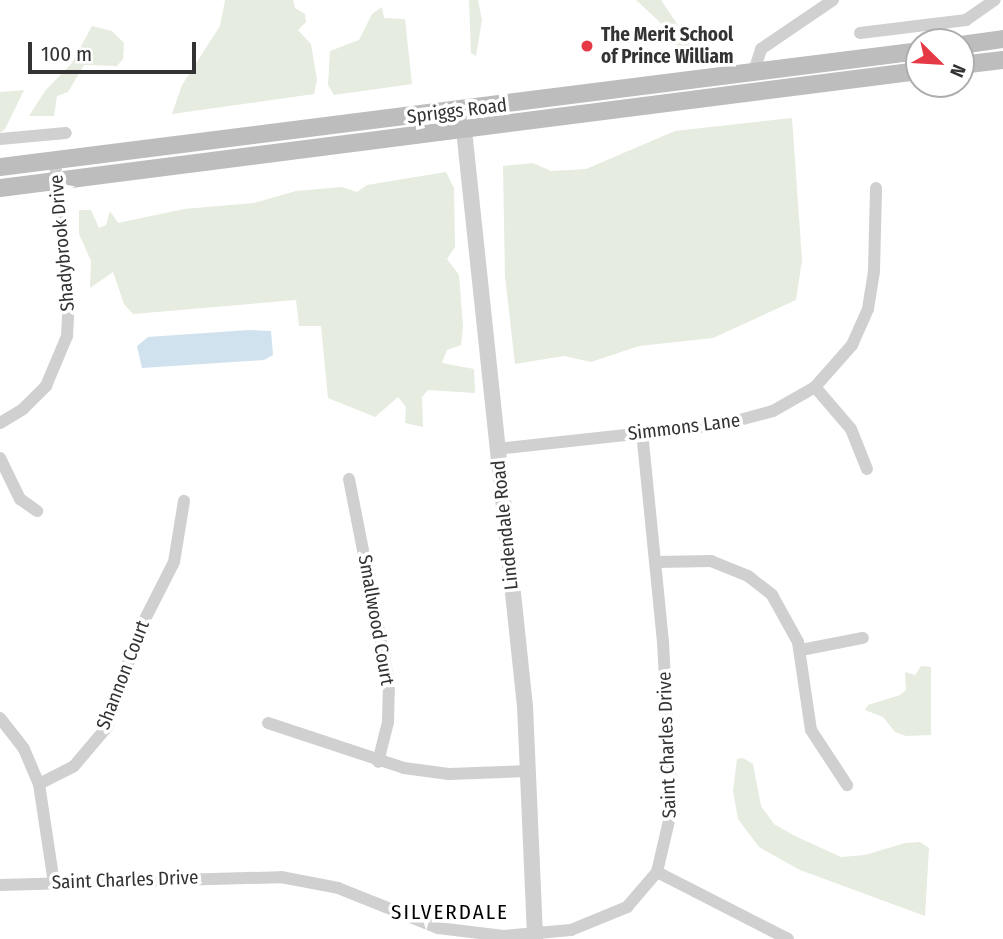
<!DOCTYPE html>
<style>
body{margin:0}
#map{position:relative;width:1003px;height:939px;overflow:hidden;background:#fff;font-family:"Fira Sans Condensed",sans-serif}
div>[style]{position:absolute}
.green>*{inset:0;background:#e6ecdf}
.water>*{inset:0;background:#cfe2ee}
.minor>*{height:12px;margin:-6px;padding:0 6px;transform-origin:6px;border-radius:6px;background:#d0d0d0}
.tertiary>*{height:16px;margin:-8px;padding:0 8px;transform-origin:8px;border-radius:8px;background:#d0d0d0}
.secondary>*{height:18px;margin:-9px;padding:0 9px;transform-origin:9px;border-radius:9px;background:#bdbdbd}
.dots>*{width:19px;height:19px;translate:-50% -50%;box-sizing:border-box;border:4px solid #fff;border-radius:50%}
span{translate:-50% -50%;white-space:nowrap;text-align:center;line-height:1.15;-webkit-text-stroke:7px #fff;paint-order:stroke}
.poi-label{font-size:19px;color:#333;font-weight:700}
.left{translate:0 -50%;text-align:left}
.street-label{font-size:19px;color:#333}
.neighbourhood-label{font-size:21px;color:#000;letter-spacing:2px}
.north{position:absolute;left:905px;top:28px;width:70px;height:70px;box-sizing:border-box;background:#fff;border:2px solid #adadad;border-radius:50%;rotate:114deg;font-size:19px;font-weight:700;line-height:28px;text-align:center;color:#333}
.north::after{content:'';display:block;margin:auto;width:24px;height:32px;background:#e63946;clip-path:polygon(50% 0,100% 100%,50% 72%,0 100%)}
.scale{position:absolute;left:28px;top:42px;width:168px;height:32px;box-sizing:border-box;border:4px solid #333;border-top:0;padding-left:9px;font-size:21px;line-height:24px;white-space:nowrap;color:#333;-webkit-text-stroke:5px #fff;paint-order:stroke}
</style>
<div id="map">
<div class="green">
<div style="clip-path:polygon(225px 0,293px 0,295px 8px,305px 14px,306px 22px,298px 30px,311px 44px,317px 80px,314px 94px,172px 114px,182px 85px,220px 26px)"></div>
<div style="clip-path:polygon(469px 0,478px 0,482px 20px,476px 56px,471px 53px)"></div>
<div style="clip-path:polygon(636px 0,661px 0,700px 58px,691px 66px,663px 25px)"></div>
<div style="clip-path:polygon(382px 7px,384px 18px,405px 19px,412px 84px,334px 95px,328px 85px,330px 51px,359px 40px,372px 14px)"></div>
<div style="clip-path:polygon(92px 26px,112px 31px,124px 43px,123px 59px,117px 66px,84px 65px,68px 92px,57px 96px,54px 116px,29px 116px,45px 91px,72px 63px)"></div>
<div style="clip-path:polygon(24px 90px,5px 129px,0 133px,0 92px)"></div>
<div style="clip-path:polygon(792px 118px,802px 260px,796px 300px,713px 338px,639px 346px,591px 362px,564px 356px,515px 364px,505px 276px,503px 166px,533px 163px,551px 171px,586px 169px,675px 131px)"></div>
<div style="clip-path:polygon(446px 172px,454px 188px,455px 247px,447px 259px,459px 275px,463px 326px,461px 345px,447px 350px,442px 363px,474px 369px,475px 393px,428px 390px,422px 397px,423px 427px,405px 423px,406px 407px,398px 397px,375px 417px,328px 398px,321px 326px,299px 326px,296px 300px,133px 314px,124px 304px,113px 272px,90px 288px,91px 261px,79px 234px,79px 210px,91px 210px,99px 228px,106px 225px,110px 211px,118px 223px,184px 209px,254px 203px,296px 191px,342px 187px,357px 192px,367px 185px)"></div>
<div style="clip-path:polygon(921px 666px,931px 667px,931px 735px,906px 736px,895px 732px,883px 717px,865px 710px,868px 705px,900px 695px,906px 690px,905px 672px,915px 675px)"></div>
<div style="clip-path:polygon(743px 758px,753px 764px,761px 806px,774px 824px,795px 836px,841px 857px,865px 855px,905px 843px,920px 842px,929px 848px,925px 916px,800px 870px,759px 847px,738px 819px,733px 791px,737px 759px)"></div>
</div>
<div class="water">
<div style="clip-path:polygon(249px 330px,271px 331px,273px 355px,264px 360px,142px 368px,137px 346px,148px 337px)"></div>
</div>
<div class="minor">
<div style="left:860px;top:33px;width:107px;rotate:-7deg"></div>
<div style="left:966px;top:20px;width:35px;rotate:-35deg"></div>
<div style="left:753px;top:74px;width:26px;rotate:-72deg"></div>
<div style="left:761px;top:49px;width:87px;rotate:-34.2deg"></div>
<div style="left:0;top:139px;width:66px;rotate:-5.2deg"></div>
<div style="left:815px;top:387px;width:55px;rotate:49.4deg"></div>
<div style="left:851px;top:429px;width:43px;rotate:68.2deg"></div>
<div style="left:0;top:423px;width:27px;rotate:-31deg"></div>
<div style="left:23px;top:409px;width:33px;rotate:-45deg"></div>
<div style="left:46px;top:386px;width:54px;rotate:-67.2deg"></div>
<div style="left:67px;top:336px;width:39px;rotate:-87deg"></div>
<div style="left:69px;top:297px;width:137px;rotate:-95.9deg"></div>
<div style="left:496px;top:449px;width:230px;rotate:-6.2deg"></div>
<div style="left:725px;top:424px;width:50px;rotate:-15.2deg"></div>
<div style="left:773px;top:411px;width:48px;rotate:-29.7deg"></div>
<div style="left:815px;top:387px;width:56px;rotate:-48.6deg"></div>
<div style="left:852px;top:345px;width:39px;rotate:-66deg"></div>
<div style="left:868px;top:309px;width:38px;rotate:-81deg"></div>
<div style="left:874px;top:271px;width:83px;rotate:-88.6deg"></div>
<div style="left:0;top:458px;width:46px;rotate:64deg"></div>
<div style="left:20px;top:499px;width:21px;rotate:35deg"></div>
<div style="left:349px;top:479px;width:207px;rotate:78.9deg"></div>
<div style="left:389px;top:682px;width:40px;rotate:91.4deg"></div>
<div style="left:388px;top:722px;width:41px;rotate:104deg"></div>
<div style="left:656px;top:562px;width:55px;rotate:-1deg"></div>
<div style="left:711px;top:561px;width:40px;rotate:22deg"></div>
<div style="left:748px;top:576px;width:31px;rotate:38deg"></div>
<div style="left:772px;top:595px;width:54px;rotate:61deg"></div>
<div style="left:798px;top:642px;width:89px;rotate:81.6deg"></div>
<div style="left:811px;top:730px;width:66px;rotate:56.8deg"></div>
<div style="left:801px;top:650px;width:63px;rotate:-11deg"></div>
<div style="left:0;top:718px;width:39px;rotate:52deg"></div>
<div style="left:24px;top:749px;width:38px;rotate:67deg"></div>
<div style="left:39px;top:784px;width:100px;rotate:81.4deg"></div>
<div style="left:268px;top:723px;width:143px;rotate:18.3deg"></div>
<div style="left:404px;top:768px;width:45px;rotate:7.6deg"></div>
<div style="left:449px;top:774px;width:79px;rotate:-2.2deg"></div>
<div style="left:39px;top:784px;width:39px;rotate:-27deg"></div>
<div style="left:74px;top:766px;width:51px;rotate:-49.8deg"></div>
<div style="left:107px;top:727px;width:101px;rotate:-71.6deg"></div>
<div style="left:139px;top:631px;width:77px;rotate:-63.1deg"></div>
<div style="left:174px;top:562px;width:62px;rotate:-80.7deg"></div>
<div style="left:657px;top:872px;width:147px;rotate:27.1deg"></div>
<div style="left:0;top:885px;width:281px;rotate:-1.6deg"></div>
<div style="left:281px;top:877px;width:58px;rotate:10.9deg"></div>
<div style="left:338px;top:888px;width:108px;rotate:21.8deg"></div>
<div style="left:438px;top:928px;width:66px;rotate:6.9deg"></div>
<div style="left:504px;top:936px;width:67px;rotate:-5.1deg"></div>
<div style="left:571px;top:930px;width:61px;rotate:-22.3deg"></div>
<div style="left:627px;top:907px;width:46px;rotate:-49.4deg"></div>
<div style="left:657px;top:872px;width:66px;rotate:-76.8deg"></div>
<div style="left:672px;top:808px;width:166px;rotate:-93.1deg"></div>
<div style="left:663px;top:642px;width:210px;rotate:-95.7deg"></div>
</div>
<div class="tertiary">
<div style="left:462px;top:111px;width:598px;rotate:83.96deg"></div>
<div style="left:525px;top:706px;width:233px;rotate:87.5deg"></div>
</div>
<div class="secondary">
<div style="left:961px;top:45px;width:42px;rotate:-8.1deg"></div>
<div style="left:961px;top:65px;width:42px;rotate:-6.8deg"></div>
<div style="left:0;top:167px;width:926px;rotate:-7.19deg"></div>
<div style="left:0;top:188px;width:926px;rotate:-7.26deg"></div>
</div>
<div class="dots">
<div style="left:587px;top:46px;background:#e63946"></div>
</div>
<div class="poi-label">
<span class="left" style="left:601px;top:46px">The Merit School<br>of Prince William</span>
</div>
<div class="street-label">
<span style="left:457px;top:111px;rotate:-7deg">Spriggs Road</span>
<span style="left:62px;top:243px;rotate:-95deg">Shadybrook Drive</span>
<span style="left:684px;top:427px;rotate:-7deg">Simmons Lane</span>
<span style="left:505px;top:525px;rotate:-96deg">Lindendale Road</span>
<span style="left:376px;top:620px;rotate:80deg">Smallwood Court</span>
<span style="left:123px;top:675px;rotate:-69deg">Shannon Court</span>
<span style="left:667px;top:745px;rotate:-92deg">Saint Charles Drive</span>
<span style="left:125px;top:880px;rotate:-2deg">Saint Charles Drive</span>
</div>
<div class="neighbourhood-label">
<span style="left:450px;top:912px">SILVERDALE</span>
</div>
<div class="north">N</div>
<div class="scale">100 m</div>
</div>
